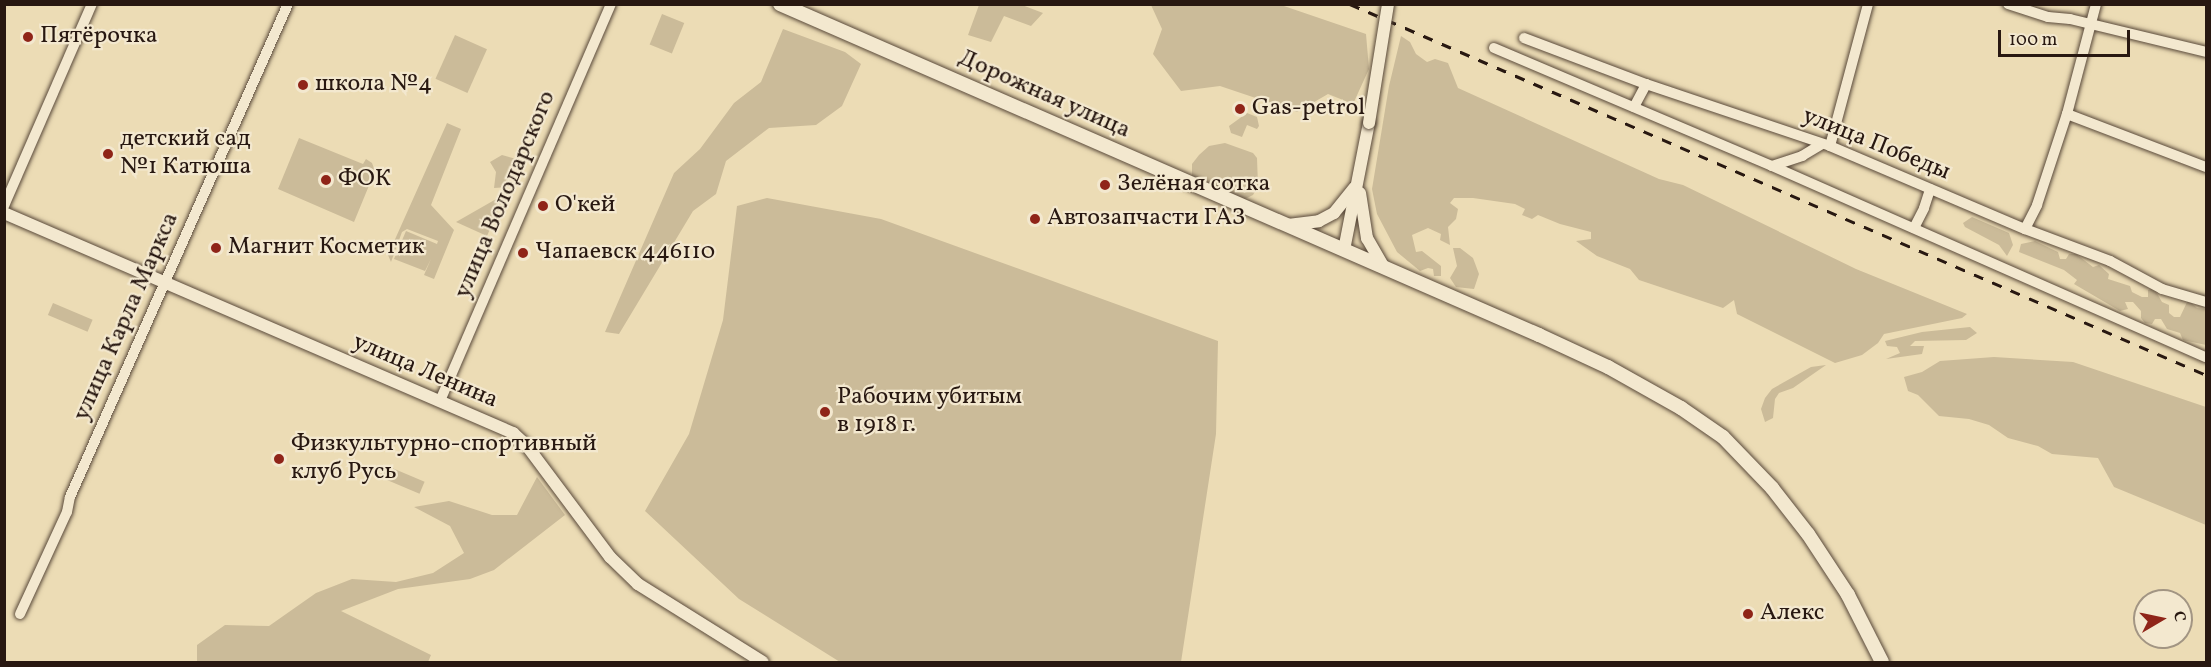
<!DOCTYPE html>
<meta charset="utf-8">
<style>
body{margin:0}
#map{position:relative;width:2211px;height:667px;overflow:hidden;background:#ecdcb5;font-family:Vollkorn,serif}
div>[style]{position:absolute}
.green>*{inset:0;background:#cbbb99;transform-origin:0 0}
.roads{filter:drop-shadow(0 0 2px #59493a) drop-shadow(0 0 2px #59493a)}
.minor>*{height:10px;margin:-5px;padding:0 5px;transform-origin:5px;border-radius:5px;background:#f3e8cf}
.tertiary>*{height:12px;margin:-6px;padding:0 6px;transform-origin:6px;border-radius:6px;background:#f3e8cf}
.secondary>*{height:14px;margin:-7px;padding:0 7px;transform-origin:7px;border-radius:7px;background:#f3e8cf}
.rail>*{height:3px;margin-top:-1.5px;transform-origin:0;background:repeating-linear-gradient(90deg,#281811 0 10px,transparent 0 20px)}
.bridges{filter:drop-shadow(0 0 2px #59493a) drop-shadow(0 0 2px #59493a)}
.tertiary-bridge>*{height:12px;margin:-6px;padding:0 6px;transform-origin:6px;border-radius:6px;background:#f3e8cf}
.dots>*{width:16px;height:16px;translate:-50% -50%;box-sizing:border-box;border:3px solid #f3e8cf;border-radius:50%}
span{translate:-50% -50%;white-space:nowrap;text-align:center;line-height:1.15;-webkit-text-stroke:4.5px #f3e8cf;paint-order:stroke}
.poi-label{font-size:24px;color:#281811}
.left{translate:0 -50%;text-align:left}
.street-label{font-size:24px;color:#281811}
.frame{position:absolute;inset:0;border:6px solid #281811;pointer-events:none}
.north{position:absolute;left:2133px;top:589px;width:60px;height:60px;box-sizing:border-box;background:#f3e8cf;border:2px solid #a29583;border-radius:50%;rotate:81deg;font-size:16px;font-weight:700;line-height:24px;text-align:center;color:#281811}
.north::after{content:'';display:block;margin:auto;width:21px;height:27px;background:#8f2418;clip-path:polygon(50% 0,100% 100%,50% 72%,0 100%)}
.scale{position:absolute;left:1998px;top:30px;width:132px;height:27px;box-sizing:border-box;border:3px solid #281811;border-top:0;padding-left:8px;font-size:18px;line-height:21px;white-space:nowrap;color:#281811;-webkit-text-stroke:4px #f3e8cf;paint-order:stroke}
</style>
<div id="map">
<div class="green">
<div style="clip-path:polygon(979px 5px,1022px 5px,1043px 13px,1031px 26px,1004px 16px,991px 42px,968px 35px)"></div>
<div style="clip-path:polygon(1151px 5px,1281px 5px,1366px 34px,1369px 69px,1353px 104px,1328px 94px,1297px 112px,1220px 86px,1181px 91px,1153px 54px,1162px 29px)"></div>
<div style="left:662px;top:14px;width:24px;height:33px;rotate:22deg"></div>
<div style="clip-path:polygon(783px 29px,845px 52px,861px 64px,842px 106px,816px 125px,769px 128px,726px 161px,716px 194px,693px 211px,619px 334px,605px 332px,674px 173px,700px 149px,734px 103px,761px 82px)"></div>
<div style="left:455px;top:35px;width:35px;height:48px;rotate:24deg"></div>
<div style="clip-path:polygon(1401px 36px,1410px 42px,1416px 54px,1427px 62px,1435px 59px,1448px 63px,1458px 88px,1659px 179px,1683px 185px,1856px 269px,1967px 314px,1962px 318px,1884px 334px,1878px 343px,1862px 355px,1835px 363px,1737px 314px,1734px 300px,1723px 308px,1639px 280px,1630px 269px,1597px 256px,1576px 241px,1591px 239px,1591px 232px,1560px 224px,1538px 215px,1532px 219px,1522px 215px,1525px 209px,1515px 204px,1473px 198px,1454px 198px,1450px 203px,1458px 209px,1456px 219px,1448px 227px,1450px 245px,1440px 240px,1441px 234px,1428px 228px,1412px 235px,1416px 252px,1422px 251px,1441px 266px,1441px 276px,1434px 276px,1433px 269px,1428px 268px,1420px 271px,1397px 252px,1377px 214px,1372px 189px,1389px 86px)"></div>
<div style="clip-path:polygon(1247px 113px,1257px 117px,1259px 126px,1257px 129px,1247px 125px,1242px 137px,1231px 133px,1229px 126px)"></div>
<div style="clip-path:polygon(447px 123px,461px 129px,431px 205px,454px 230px,434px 279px,424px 275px,431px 259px,425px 271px,394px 259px,406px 231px,437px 244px,438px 241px,407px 229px,402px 232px,391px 262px,388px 255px)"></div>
<div style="clip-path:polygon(299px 138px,363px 164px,366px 159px,372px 163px,375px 171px,354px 222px,278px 189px)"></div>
<div style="clip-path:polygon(1225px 143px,1253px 153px,1257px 158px,1258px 186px,1253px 195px,1245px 199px,1192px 176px,1192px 164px,1199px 155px,1209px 146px)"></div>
<div style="clip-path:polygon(502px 155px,520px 160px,510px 178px,509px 187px,494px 188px,496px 172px,490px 162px)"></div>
<div style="clip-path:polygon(505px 194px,487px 236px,456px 222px)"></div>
<div style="clip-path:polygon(767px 198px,881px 219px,1218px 341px,1216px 434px,1181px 662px,840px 662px,739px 599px,645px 511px,689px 434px,723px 320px,737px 206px)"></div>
<div style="clip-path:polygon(1972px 217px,2009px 233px,2013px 245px,2007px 256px,1999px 245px,1965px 227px,1963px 223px)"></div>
<div style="clip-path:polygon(2035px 241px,2058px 252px,2060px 259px,2066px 259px,2069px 254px,2076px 254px,2093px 267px,2099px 265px,2109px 274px,2108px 279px,2130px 286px,2132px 292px,2142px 297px,2148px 297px,2148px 290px,2154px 288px,2162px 302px,2169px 305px,2169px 313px,2174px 317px,2180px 317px,2188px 300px,2197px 308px,2206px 309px,2206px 345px,2183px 340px,2180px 333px,2167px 329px,2161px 319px,2155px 319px,2152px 324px,2145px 323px,2141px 318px,2141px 311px,2133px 302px,2125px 302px,2128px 309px,2120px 311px,2074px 284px,2077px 280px,2064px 270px,2019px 252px,2021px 244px)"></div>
<div style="clip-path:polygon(1453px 248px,1460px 248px,1473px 258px,1479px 274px,1474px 289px,1456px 287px,1450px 278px,1457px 266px)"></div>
<div style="left:53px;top:303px;width:43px;height:13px;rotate:23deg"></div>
<div style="clip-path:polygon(1970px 327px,1977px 333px,1966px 340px,1915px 341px,1910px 346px,1924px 346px,1922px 354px,1886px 359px,1900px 353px,1897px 347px,1887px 346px,1885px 341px,1922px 332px)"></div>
<div style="clip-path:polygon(1994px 357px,2073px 362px,2206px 407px,2206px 525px,2114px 487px,2098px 458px,2052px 454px,2038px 446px,2008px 438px,1989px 425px,1969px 419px,1939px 416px,1918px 395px,1908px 391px,1904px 377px,1922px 372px,1940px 361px)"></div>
<div style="clip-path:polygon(1826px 365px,1793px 388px,1779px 393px,1775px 399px,1773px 418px,1765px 422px,1761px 409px,1765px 398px,1772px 389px,1811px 367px)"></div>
<div style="left:385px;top:465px;width:43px;height:13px;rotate:23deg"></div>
<div style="clip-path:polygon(537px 477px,565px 515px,494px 570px,470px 579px,398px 589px,341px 611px,431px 655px,428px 662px,197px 662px,197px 645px,225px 625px,269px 626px,316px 593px,352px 579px,396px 582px,433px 573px,464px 553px,450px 526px,414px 507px,449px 501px,492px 515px,517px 515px)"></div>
</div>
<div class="roads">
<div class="minor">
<div style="left:2008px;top:4px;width:42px;rotate:18deg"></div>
<div style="left:2048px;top:17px;width:22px;rotate:5deg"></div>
<div style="left:2070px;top:19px;width:140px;rotate:13.6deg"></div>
<div style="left:1524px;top:38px;width:130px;rotate:20.7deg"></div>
<div style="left:1646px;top:84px;width:194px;rotate:18.6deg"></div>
<div style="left:1830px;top:146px;width:212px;rotate:23.1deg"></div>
<div style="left:2025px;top:229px;width:91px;rotate:20.6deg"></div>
<div style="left:2110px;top:261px;width:59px;rotate:28.3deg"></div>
<div style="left:2162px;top:289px;width:46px;rotate:16.5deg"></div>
<div style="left:1494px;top:48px;width:302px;rotate:23deg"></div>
<div style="left:1772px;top:166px;width:474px;rotate:23.8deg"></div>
<div style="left:1634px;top:107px;width:26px;rotate:-62deg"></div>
<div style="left:2067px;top:114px;width:149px;rotate:20.9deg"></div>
<div style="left:1830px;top:146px;width:147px;rotate:-75deg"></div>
<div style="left:1772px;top:166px;width:32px;rotate:-18deg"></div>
<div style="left:1802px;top:156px;width:23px;rotate:-31deg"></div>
<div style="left:4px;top:206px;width:220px;rotate:-66.5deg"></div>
<div style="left:1914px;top:228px;width:22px;rotate:-63deg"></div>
<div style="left:1924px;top:208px;width:20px;rotate:-72deg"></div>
<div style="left:2025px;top:229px;width:27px;rotate:-63deg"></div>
<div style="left:2037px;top:205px;width:96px;rotate:-71.8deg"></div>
<div style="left:2067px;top:114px;width:114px;rotate:-75.2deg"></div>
<div style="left:440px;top:401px;width:432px;rotate:-66.7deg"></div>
<div style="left:20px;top:614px;width:112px;rotate:-65.3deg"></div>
<div style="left:67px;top:512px;width:15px;rotate:-79deg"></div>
<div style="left:70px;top:497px;width:539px;rotate:-66.15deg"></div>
</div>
<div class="tertiary">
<div style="left:1360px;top:193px;width:46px;rotate:81.2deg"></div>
<div style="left:1367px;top:238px;width:34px;rotate:60deg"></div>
<div style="left:4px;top:213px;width:555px;rotate:23.37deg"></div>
<div style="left:513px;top:433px;width:19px;rotate:43deg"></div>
<div style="left:527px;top:446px;width:139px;rotate:53.2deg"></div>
<div style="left:610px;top:557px;width:39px;rotate:44deg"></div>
<div style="left:638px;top:584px;width:147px;rotate:32deg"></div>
<div style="left:1288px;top:225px;width:31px;rotate:-7deg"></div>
<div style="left:1319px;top:221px;width:17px;rotate:-28deg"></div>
<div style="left:1334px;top:213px;width:33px;rotate:-51deg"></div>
<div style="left:1344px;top:250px;width:129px;rotate:-78.9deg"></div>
</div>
<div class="secondary">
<div style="left:780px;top:4px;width:828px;rotate:23.56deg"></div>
<div style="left:1539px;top:335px;width:76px;rotate:24.9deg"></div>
<div style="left:1608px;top:367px;width:84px;rotate:29.3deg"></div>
<div style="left:1681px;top:408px;width:51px;rotate:34.6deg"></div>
<div style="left:1723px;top:437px;width:71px;rotate:46.1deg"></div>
<div style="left:1772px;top:488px;width:58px;rotate:52deg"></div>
<div style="left:1808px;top:534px;width:73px;rotate:56.7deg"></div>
<div style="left:1848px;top:595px;width:75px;rotate:63.1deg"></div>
</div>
</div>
<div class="rail">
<div style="left:1350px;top:4px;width:933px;rotate:23.43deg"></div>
</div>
<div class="bridges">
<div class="tertiary-bridge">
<div style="left:1369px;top:123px;width:121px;rotate:-80.9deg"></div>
</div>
</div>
<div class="dots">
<div style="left:28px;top:37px;background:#8f2418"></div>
<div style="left:303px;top:85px;background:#8f2418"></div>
<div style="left:1240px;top:109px;background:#8f2418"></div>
<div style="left:108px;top:154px;background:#8f2418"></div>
<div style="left:326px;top:180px;background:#8f2418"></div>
<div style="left:1105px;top:185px;background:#8f2418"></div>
<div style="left:543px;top:206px;background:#8f2418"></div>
<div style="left:1035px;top:219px;background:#8f2418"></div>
<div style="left:216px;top:248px;background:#8f2418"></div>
<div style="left:523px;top:253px;background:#8f2418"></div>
<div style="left:825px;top:412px;background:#8f2418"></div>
<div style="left:279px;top:459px;background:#8f2418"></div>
<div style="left:1748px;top:614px;background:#8f2418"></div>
</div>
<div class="poi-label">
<span class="left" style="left:40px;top:37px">Пятёрочка</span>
<span class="left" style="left:315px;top:85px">школа №4</span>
<span class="left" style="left:1252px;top:109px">Gas-petrol</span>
<span class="left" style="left:120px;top:154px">детский сад<br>№1 Катюша</span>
<span class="left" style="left:338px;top:180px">ФОК</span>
<span class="left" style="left:1117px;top:185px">Зелёная сотка</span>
<span class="left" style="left:555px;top:206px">О'кей</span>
<span class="left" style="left:1047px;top:219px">Автозапчасти ГАЗ</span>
<span class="left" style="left:228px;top:248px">Магнит Косметик</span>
<span class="left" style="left:535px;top:253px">Чапаевск 446110</span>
<span class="left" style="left:837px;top:412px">Рабочим убитым<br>в 1918 г.</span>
<span class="left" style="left:291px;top:459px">Физкультурно-спортивный<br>клуб Русь</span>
<span class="left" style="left:1760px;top:614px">Алекс</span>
</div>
<div class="street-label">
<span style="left:1044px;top:95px;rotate:24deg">Дорожная улица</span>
<span style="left:1876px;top:145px;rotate:22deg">улица Победы</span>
<span style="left:506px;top:195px;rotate:-67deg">улица Володарского</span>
<span style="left:127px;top:317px;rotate:-66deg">улица Карла Маркса</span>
<span style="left:425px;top:372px;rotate:23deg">улица Ленина</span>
</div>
<div class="frame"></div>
<div class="north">С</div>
<div class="scale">100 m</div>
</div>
